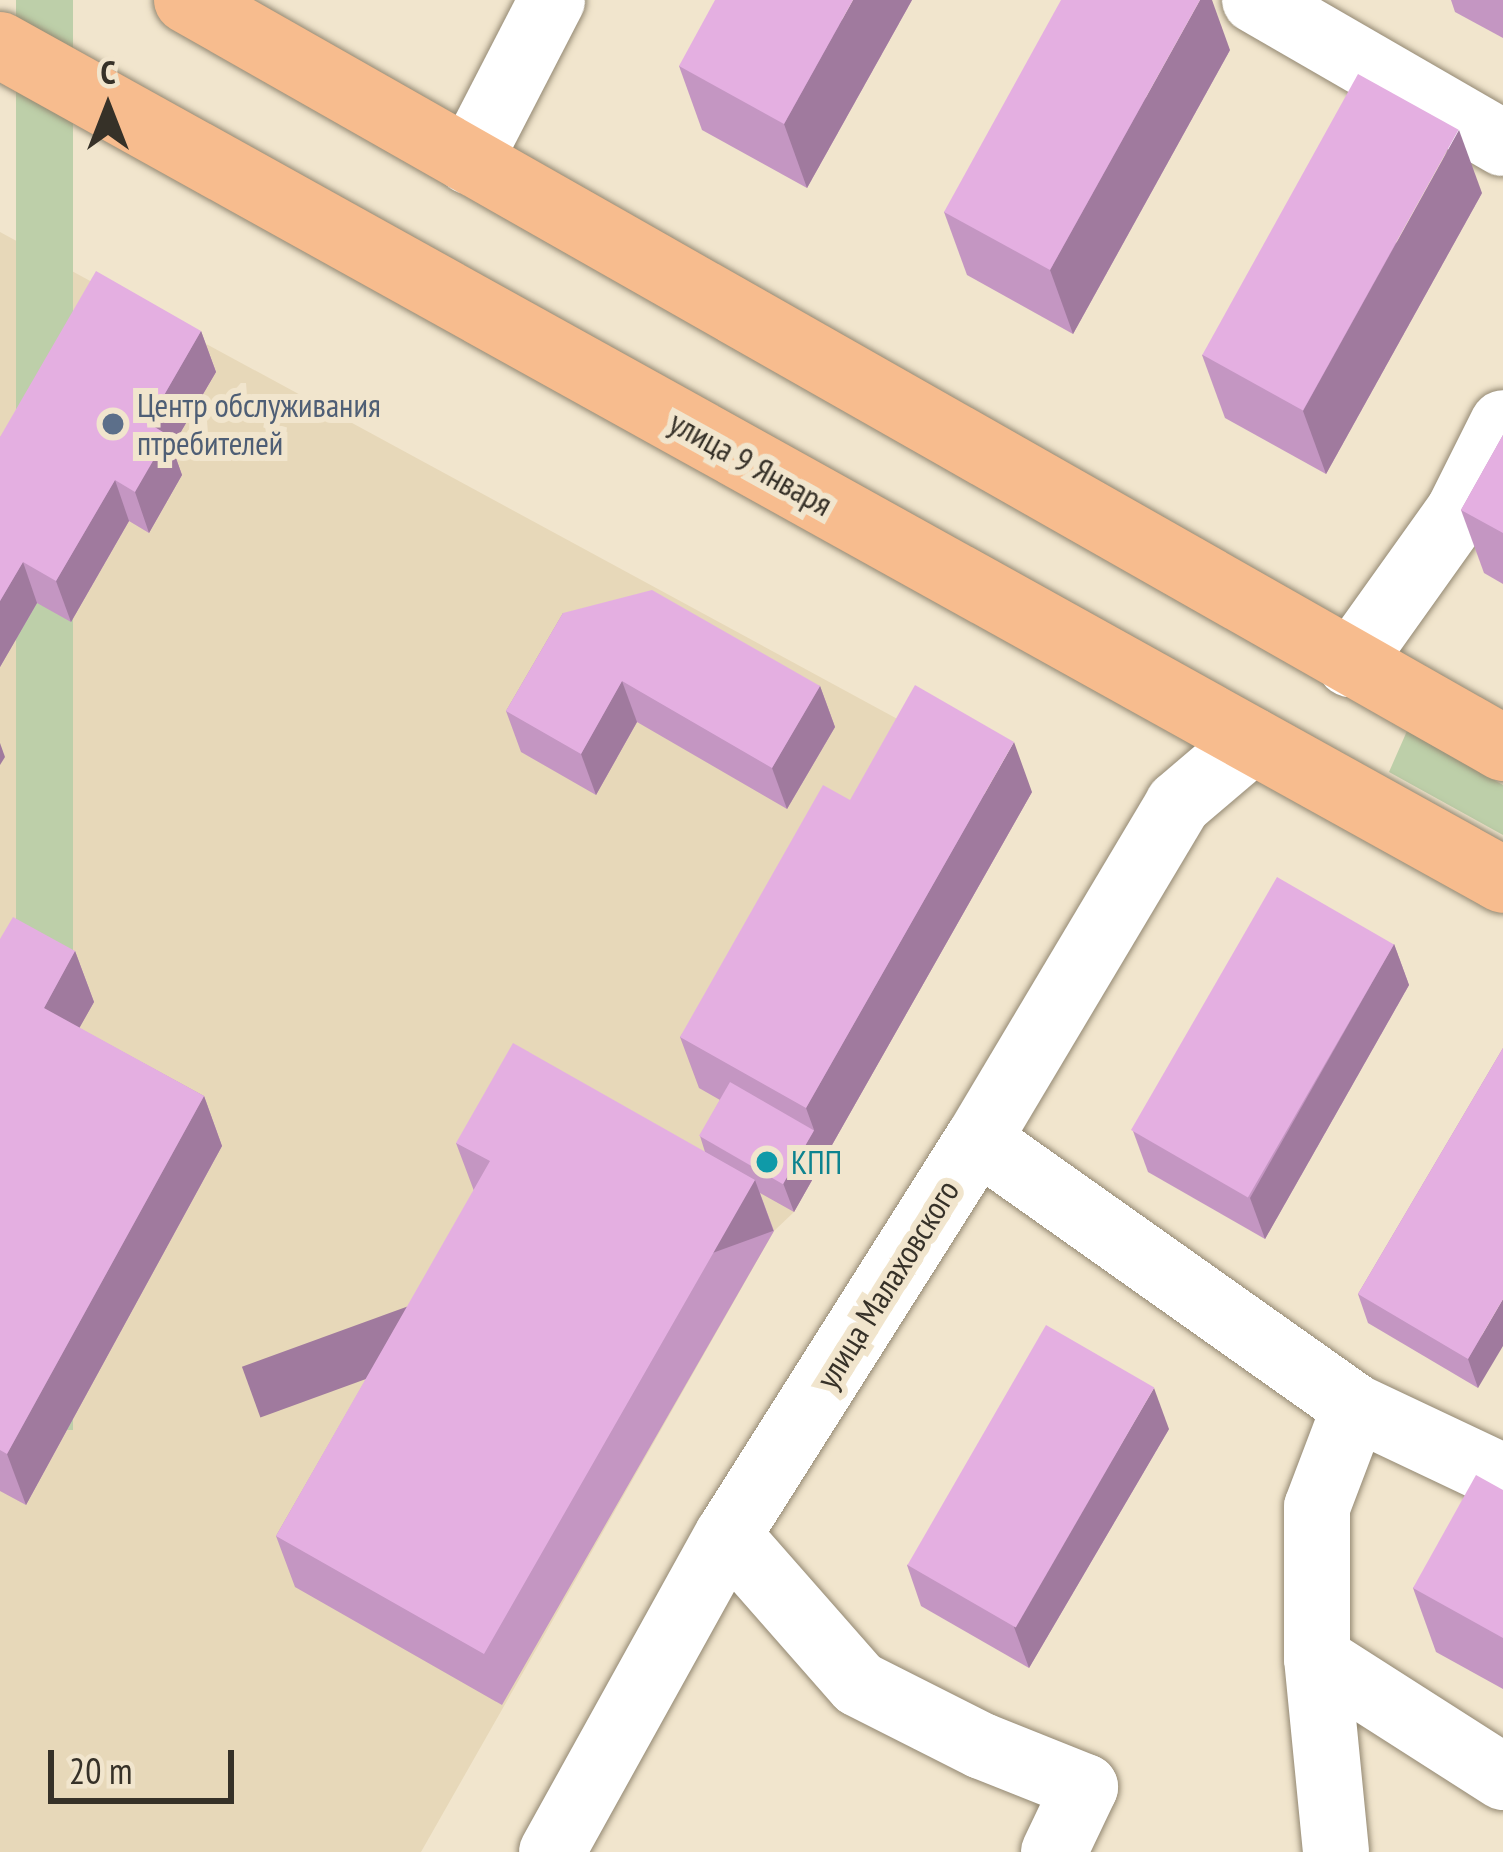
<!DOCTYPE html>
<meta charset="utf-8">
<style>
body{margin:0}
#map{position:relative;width:1503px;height:1852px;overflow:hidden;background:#f1e5cd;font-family:"PT Sans Narrow",sans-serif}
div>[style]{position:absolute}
.built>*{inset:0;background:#e7d8b9}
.green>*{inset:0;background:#bdcfa9;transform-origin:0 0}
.roads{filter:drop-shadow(0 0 3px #938872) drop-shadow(0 0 3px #938872)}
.minor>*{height:66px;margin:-33px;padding:0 33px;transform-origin:33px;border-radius:33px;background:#fff}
.major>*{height:66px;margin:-33px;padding:0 33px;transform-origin:33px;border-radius:33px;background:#f7bc8e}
.wall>*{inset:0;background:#c496c2}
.shaded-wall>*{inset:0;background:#a07a9e;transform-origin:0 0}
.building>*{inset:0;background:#e4afe1;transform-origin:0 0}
.dots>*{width:33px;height:33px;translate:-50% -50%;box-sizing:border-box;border:6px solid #f1e5cd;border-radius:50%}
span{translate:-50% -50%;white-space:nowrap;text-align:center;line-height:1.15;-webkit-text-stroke:12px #f1e5cd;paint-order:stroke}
.service-label{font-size:33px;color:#4e5e75}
.left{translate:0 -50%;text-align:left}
.street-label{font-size:33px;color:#363128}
.culture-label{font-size:33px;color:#0d838f}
.north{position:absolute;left:48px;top:48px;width:120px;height:120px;-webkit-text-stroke:9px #f1e5cd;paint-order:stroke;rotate:0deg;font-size:33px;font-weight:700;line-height:48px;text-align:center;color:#363128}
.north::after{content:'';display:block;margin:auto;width:42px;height:54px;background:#363128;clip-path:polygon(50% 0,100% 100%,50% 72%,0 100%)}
.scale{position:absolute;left:48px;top:1750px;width:186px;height:54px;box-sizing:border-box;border:6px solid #363128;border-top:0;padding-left:15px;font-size:36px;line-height:42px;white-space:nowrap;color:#363128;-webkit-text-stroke:9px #f1e5cd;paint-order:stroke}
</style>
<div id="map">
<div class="built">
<div style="clip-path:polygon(0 232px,1032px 792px,794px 1212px,774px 1231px,421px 1852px,0 1852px)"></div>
</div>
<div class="green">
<div style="left:16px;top:0;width:57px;height:1430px"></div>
<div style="clip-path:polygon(1407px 731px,1503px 785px,1503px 835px,1389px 772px)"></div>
</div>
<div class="roads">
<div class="minor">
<div style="left:1255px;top:0;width:286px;rotate:30deg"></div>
<div style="left:469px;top:161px;width:181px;rotate:-62.7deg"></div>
<div style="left:1350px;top:664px;width:188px;rotate:-54.5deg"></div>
<div style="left:1459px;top:511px;width:98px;rotate:-63.4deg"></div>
<div style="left:978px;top:1140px;width:462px;rotate:35.3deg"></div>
<div style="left:1355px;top:1407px;width:164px;rotate:25.3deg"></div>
<div style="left:1355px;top:1407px;width:107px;rotate:110.8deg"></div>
<div style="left:1317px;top:1507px;width:151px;rotate:90deg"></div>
<div style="left:1317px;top:1658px;width:221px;rotate:32.6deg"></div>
<div style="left:728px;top:1535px;width:198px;rotate:48.7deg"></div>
<div style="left:859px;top:1684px;width:138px;rotate:26.8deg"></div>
<div style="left:982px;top:1746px;width:111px;rotate:21.7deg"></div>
<div style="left:1085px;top:1787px;width:72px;rotate:115.5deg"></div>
<div style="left:1317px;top:1658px;width:195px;rotate:84.4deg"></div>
<div style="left:552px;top:1852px;width:363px;rotate:-61deg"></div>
<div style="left:728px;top:1535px;width:467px;rotate:-57.7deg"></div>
<div style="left:978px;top:1140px;width:391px;rotate:-59.2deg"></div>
<div style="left:1178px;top:804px;width:97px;rotate:-40.4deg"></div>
</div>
<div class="major">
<div style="left:187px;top:0;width:1514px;rotate:29.61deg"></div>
<div style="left:0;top:45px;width:1719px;rotate:29.05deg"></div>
</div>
</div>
<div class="wall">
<div style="clip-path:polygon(912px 0,807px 188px,702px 130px,679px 66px)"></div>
<div style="clip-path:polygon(1451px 0,1503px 0,1503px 38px,1455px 12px)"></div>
<div style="clip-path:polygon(1230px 50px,1073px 334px,967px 275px,944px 212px)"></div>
<div style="clip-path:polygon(1482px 193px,1326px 474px,1225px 418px,1202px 355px)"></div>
<div style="clip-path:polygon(201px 331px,216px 372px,172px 447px,182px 475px,149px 533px,129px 521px,71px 622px,37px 603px,0 667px,0 437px)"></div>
<div style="clip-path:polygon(1503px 435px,1503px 584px,1484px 573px,1461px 510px)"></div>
<div style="clip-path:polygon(563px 613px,820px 686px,835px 727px,787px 809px,637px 722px,596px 795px,521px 752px,506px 711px)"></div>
<div style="clip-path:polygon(1032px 792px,794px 1212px,760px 1193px,774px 1231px,502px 1705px,295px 1587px,276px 1536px,474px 1191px,456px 1143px,705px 1152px,700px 1136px,720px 1100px,699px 1088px,680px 1037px,850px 800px)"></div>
<div style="clip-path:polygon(0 939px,75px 951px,94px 1002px,79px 1028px,204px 1096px,222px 1146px,26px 1505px,0 1491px)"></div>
<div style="clip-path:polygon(1394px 944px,1409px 985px,1265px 1239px,1148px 1172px,1133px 1131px)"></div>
<div style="clip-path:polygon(1503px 1048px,1478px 1388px,1368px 1323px,1358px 1294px)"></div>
<div style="clip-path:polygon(1169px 1429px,1029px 1668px,921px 1606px,907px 1565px)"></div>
<div style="clip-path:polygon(1503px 1490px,1503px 1689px,1436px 1652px,1413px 1588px)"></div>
</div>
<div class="shaded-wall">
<div style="clip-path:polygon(853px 0,912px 0,807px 188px,784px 124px)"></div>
<div style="clip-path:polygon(1200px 0,1212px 0,1230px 50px,1073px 334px,1050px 270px)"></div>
<div style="clip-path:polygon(1459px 130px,1482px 193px,1326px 474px,1303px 411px)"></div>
<div style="clip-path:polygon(201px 331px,216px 372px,172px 447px,182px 475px,149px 533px,135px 492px,148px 423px)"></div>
<div style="clip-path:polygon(115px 480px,129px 521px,71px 622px,56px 581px)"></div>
<div style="clip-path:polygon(23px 562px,37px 603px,0 667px,0 601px)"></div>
<div style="clip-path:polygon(622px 681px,637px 722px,596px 795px,581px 754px)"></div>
<div style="clip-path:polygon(820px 686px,835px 727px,787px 809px,772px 768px)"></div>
<div style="clip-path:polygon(1014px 742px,1032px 792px,794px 1212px,783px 1183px,814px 1130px,806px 1108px)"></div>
<div style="clip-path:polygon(0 743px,5px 757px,0 765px)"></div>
<div style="clip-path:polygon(1394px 944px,1409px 985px,1265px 1239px,1250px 1198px)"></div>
<div style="clip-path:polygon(75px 951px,94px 1002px,62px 1059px,44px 1008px)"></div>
<div style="clip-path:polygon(204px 1096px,222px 1146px,26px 1505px,7px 1454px)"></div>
<div style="left:755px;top:1180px;width:54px;height:546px;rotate:70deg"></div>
<div style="clip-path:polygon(1503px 1299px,1503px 1346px,1478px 1388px,1468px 1359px)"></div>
<div style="clip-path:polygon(1154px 1388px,1169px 1429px,1029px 1668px,1014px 1627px)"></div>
</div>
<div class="building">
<div style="clip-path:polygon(715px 0,853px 0,784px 124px,679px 66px)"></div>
<div style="clip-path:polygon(1061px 0,1200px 0,1050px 270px,944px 212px)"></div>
<div style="left:1358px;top:74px;width:115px;height:321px;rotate:29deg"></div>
<div style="clip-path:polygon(96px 271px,201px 331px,148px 423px,168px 435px,135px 492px,115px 480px,56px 581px,23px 562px,0 601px,0 437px)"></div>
<div style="clip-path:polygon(1503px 435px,1503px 533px,1461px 510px)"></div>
<div style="clip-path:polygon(652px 590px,820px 686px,772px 768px,622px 681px,581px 754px,506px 711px,563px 613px)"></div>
<div style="clip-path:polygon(915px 685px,1014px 742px,806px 1108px,680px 1037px,823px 785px,850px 800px)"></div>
<div style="left:1277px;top:877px;width:135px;height:292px;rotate:30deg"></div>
<div style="clip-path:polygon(13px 917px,75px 951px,44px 1008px,204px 1096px,7px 1454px,0 1450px,0 939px)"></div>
<div style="clip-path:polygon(513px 1043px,755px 1180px,484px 1654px,276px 1536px,490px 1161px,456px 1143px)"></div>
<div style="clip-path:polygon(1503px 1048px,1503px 1299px,1468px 1359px,1358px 1294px)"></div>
<div style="left:730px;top:1082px;width:97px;height:62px;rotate:30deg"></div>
<div style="left:1046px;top:1325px;width:125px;height:277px;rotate:30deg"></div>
<div style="clip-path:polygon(1476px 1475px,1503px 1490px,1503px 1638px,1413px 1588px)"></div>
</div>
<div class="dots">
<div style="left:113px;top:424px;background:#5c6f8a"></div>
<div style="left:767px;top:1162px;background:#0f9aa8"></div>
</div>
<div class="service-label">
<span class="left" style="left:137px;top:424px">Центр обслуживания<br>птребителей</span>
</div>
<div class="street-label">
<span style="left:751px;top:463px;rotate:29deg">улица 9 Января</span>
<span style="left:887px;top:1284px;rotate:-58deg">улица Малаховского</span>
</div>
<div class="culture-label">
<span class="left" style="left:791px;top:1162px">КПП</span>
</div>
<div class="north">С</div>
<div class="scale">20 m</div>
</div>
